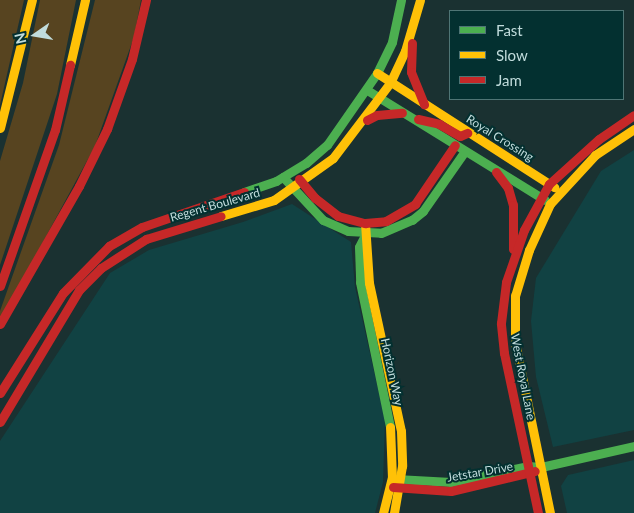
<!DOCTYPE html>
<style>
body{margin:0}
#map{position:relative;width:634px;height:513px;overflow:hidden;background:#1a3131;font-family:Lato,sans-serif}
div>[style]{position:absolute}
.built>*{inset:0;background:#114243}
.green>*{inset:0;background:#574420}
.fast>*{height:9px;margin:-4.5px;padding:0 4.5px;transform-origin:4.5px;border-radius:4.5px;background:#4caf50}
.slow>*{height:9px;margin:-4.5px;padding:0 4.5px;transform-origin:4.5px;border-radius:4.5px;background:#ffc107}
.jam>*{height:9px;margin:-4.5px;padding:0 4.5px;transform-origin:4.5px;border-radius:4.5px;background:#c62828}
span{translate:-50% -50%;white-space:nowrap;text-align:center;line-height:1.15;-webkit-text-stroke:4px #033030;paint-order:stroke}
.street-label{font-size:12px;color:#c1dcdc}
.legend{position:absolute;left:449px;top:10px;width:175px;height:90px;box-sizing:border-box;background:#033030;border:1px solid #4f7575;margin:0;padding:6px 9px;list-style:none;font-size:15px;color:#c1dcdc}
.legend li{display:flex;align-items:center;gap:10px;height:25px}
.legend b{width:25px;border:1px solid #4f7575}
.north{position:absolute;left:10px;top:10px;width:50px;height:50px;-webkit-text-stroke:4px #033030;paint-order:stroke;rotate:257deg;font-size:14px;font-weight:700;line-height:20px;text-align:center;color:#c1dcdc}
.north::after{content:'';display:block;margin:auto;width:18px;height:22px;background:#c1dcdc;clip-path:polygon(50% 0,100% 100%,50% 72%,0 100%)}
</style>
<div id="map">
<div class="built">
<div style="clip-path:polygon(634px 150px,634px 430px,553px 447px,536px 377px,531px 321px,536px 278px,601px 171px)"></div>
<div style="clip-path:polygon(292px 204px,351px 242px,355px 287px,385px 420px,383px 482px,375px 513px,0 513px,0 441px,110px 273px,149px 250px,243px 222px)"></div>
<div style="clip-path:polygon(634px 460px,634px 513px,567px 513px,561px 486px,568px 475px)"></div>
</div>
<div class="green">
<div style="clip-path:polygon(0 0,24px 0,0 105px)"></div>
<div style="clip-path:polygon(40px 0,76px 0,57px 94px,0 265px,0 161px,23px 83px)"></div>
<div style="clip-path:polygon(95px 0,141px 0,134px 37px,95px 146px,0 321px,0 311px,59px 145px)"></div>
</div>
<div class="fast">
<div style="left:367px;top:90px;width:209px;rotate:31.7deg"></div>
<div style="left:283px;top:177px;width:59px;rotate:47.1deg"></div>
<div style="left:323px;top:220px;width:27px;rotate:24deg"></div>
<div style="left:348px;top:231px;width:33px;rotate:3deg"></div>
<div style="left:381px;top:233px;width:34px;rotate:-23deg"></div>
<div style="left:412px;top:220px;width:14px;rotate:-39deg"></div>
<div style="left:423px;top:211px;width:73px;rotate:-55deg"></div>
<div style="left:244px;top:192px;width:34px;rotate:-19deg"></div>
<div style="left:276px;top:181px;width:35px;rotate:-31deg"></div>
<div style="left:306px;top:163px;width:28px;rotate:-41deg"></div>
<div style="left:327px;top:145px;width:88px;rotate:-55.2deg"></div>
<div style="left:377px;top:73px;width:34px;rotate:-64deg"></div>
<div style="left:392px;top:42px;width:43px;rotate:-77.9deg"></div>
<div style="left:364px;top:237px;width:11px;rotate:117deg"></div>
<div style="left:359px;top:247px;width:35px;rotate:88deg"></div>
<div style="left:360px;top:282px;width:148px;rotate:78.3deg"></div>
<div style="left:396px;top:479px;width:55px;rotate:3.1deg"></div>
<div style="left:451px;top:482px;width:79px;rotate:-11.7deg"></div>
<div style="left:528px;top:466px;width:13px;rotate:4deg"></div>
<div style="left:541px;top:467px;width:95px;rotate:-12.7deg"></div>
</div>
<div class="slow">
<div style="left:70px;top:65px;width:67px;rotate:-77deg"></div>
<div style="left:377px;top:73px;width:211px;rotate:32.8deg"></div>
<div style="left:0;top:128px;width:132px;rotate:-76deg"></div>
<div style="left:221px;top:216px;width:55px;rotate:-16.8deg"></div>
<div style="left:274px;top:200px;width:72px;rotate:-35.4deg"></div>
<div style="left:333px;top:158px;width:94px;rotate:-52.8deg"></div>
<div style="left:390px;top:83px;width:35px;rotate:-65deg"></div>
<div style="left:405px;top:51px;width:53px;rotate:-73.6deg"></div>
<div style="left:365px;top:223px;width:60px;rotate:86.2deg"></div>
<div style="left:369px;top:283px;width:151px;rotate:77.8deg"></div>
<div style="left:401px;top:431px;width:35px;rotate:88deg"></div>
<div style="left:402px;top:466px;width:48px;rotate:99.7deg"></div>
<div style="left:383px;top:513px;width:36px;rotate:-76deg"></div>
<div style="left:392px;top:478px;width:51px;rotate:-92.2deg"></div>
<div style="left:550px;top:513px;width:174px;rotate:-101.6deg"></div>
<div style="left:515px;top:343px;width:47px;rotate:-90deg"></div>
<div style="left:515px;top:296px;width:48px;rotate:-73.1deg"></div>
<div style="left:529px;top:250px;width:51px;rotate:-65.5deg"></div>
<div style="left:550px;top:204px;width:67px;rotate:-47.4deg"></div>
<div style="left:595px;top:155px;width:47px;rotate:-33.7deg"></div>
</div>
<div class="jam">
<div style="left:412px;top:43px;width:29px;rotate:92deg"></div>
<div style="left:411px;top:72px;width:35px;rotate:68deg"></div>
<div style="left:418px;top:119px;width:22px;rotate:13deg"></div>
<div style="left:439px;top:124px;width:24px;rotate:30deg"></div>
<div style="left:460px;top:136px;width:8px;rotate:-23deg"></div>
<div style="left:367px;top:120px;width:11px;rotate:-27deg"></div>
<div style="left:377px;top:115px;width:25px;rotate:-5deg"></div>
<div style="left:496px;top:172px;width:20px;rotate:53deg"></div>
<div style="left:508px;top:188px;width:18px;rotate:74deg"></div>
<div style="left:513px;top:205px;width:44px;rotate:90deg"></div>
<div style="left:299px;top:179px;width:25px;rotate:50deg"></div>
<div style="left:315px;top:198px;width:29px;rotate:38deg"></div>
<div style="left:338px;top:216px;width:28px;rotate:15deg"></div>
<div style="left:365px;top:223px;width:21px;rotate:-5deg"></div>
<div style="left:386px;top:221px;width:34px;rotate:-30deg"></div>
<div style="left:415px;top:204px;width:71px;rotate:-55.9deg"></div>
<div style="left:0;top:286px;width:165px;rotate:-70.6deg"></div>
<div style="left:55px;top:130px;width:67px;rotate:-77deg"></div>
<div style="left:0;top:324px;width:159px;rotate:-60.2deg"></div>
<div style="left:79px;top:186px;width:64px;rotate:-63.8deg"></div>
<div style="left:107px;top:129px;width:74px;rotate:-70.3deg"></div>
<div style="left:132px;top:59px;width:61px;rotate:-76.7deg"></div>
<div style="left:0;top:393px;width:118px;rotate:-57.8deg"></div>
<div style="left:63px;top:293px;width:66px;rotate:-45.6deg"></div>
<div style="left:109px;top:246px;width:38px;rotate:-30deg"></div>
<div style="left:142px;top:227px;width:108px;rotate:-18.9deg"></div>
<div style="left:0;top:422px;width:154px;rotate:-59.1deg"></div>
<div style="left:79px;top:290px;width:31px;rotate:-45deg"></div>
<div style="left:101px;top:268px;width:54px;rotate:-32.8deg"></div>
<div style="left:146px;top:239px;width:78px;rotate:-17deg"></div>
<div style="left:393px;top:487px;width:58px;rotate:3.9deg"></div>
<div style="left:451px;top:491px;width:86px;rotate:-13.4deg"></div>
<div style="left:538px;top:513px;width:164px;rotate:-102deg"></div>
<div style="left:504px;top:353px;width:30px;rotate:-96deg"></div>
<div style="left:501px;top:323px;width:41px;rotate:-83deg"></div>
<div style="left:506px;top:282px;width:55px;rotate:-70.9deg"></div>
<div style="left:524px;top:230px;width:52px;rotate:-61.5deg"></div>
<div style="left:549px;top:184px;width:67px;rotate:-42deg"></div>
<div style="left:599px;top:139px;width:42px;rotate:-34.4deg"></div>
</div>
<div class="street-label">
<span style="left:500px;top:138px;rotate:32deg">Royal Crossing</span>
<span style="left:215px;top:205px;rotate:-16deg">Regent Boulevard</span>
<span style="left:392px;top:372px;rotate:78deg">Horizon Way</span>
<span style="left:523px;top:377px;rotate:79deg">West Royal Lane</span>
<span style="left:480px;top:472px;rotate:-10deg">Jetstar Drive</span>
</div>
<ul class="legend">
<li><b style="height:6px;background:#4caf50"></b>Fast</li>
<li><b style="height:6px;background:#ffc107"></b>Slow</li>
<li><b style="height:6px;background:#c62828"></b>Jam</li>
</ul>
<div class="north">N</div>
</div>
